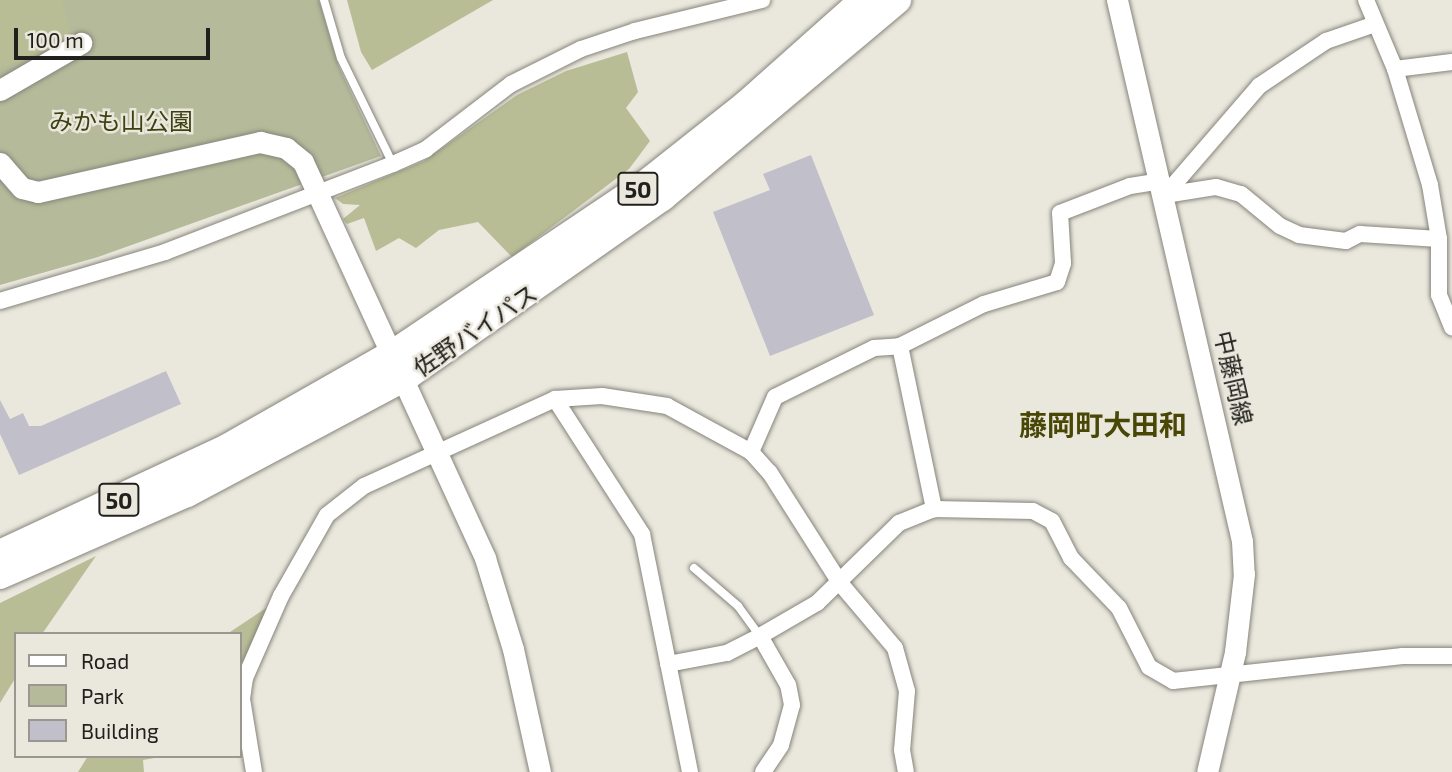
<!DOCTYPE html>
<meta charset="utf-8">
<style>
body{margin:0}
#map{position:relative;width:1452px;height:772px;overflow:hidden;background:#eae7dd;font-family:"Exo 2","Noto Sans JP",sans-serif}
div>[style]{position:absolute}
.green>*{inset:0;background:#b5ba9a}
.forest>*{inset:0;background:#b8bd95}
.building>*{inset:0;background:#c1bfca}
.roads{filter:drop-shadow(0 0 2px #86857b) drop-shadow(0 0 2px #86857b)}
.lane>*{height:8px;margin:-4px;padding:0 4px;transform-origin:4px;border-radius:4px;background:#fff}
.street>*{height:16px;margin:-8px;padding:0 8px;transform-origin:8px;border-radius:8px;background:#fff}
.secondary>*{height:21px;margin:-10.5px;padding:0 10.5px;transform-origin:10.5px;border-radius:10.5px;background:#fff}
.highway>*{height:28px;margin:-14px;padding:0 14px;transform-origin:14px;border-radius:14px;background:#fff}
span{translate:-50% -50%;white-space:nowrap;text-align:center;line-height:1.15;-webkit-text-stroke:5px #eae7dd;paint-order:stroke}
.shield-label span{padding:2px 5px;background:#eae7dd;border:2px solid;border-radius:5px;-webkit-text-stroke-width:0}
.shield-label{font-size:23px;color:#20201c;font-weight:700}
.park-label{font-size:24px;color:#3d4110}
.street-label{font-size:24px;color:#20201c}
.quarter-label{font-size:28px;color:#484706;font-weight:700}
.legend{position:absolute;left:14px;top:632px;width:228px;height:126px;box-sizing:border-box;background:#eae7dd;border:2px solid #999790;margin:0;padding:9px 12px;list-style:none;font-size:21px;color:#20201c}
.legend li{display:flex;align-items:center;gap:14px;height:35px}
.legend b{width:35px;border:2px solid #999790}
.scale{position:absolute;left:14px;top:28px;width:196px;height:32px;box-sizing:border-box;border:4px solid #20201c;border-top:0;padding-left:9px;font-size:21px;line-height:24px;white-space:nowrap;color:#20201c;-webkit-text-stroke:5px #eae7dd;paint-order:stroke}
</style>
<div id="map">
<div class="green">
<div style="clip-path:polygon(0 0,319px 0,339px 67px,381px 156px,98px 257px,0 285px)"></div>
</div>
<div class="forest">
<div style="clip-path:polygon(0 0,62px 0,70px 32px,41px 54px,0 68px)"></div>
<div style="clip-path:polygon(347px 0,493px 0,372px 70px,361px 52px)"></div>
<div style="clip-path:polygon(627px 52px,638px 92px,626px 108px,650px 141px,629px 169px,512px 257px,478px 222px,439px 230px,416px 248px,399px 238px,376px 251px,364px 218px,347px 224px,343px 219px,360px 205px,343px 204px,335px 198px,424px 161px,517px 95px,566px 71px)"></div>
<div style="clip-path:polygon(96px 556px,42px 634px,16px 634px,16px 677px,0 703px,0 603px)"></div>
<div style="clip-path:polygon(272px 604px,248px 656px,253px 741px,240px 744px,240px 634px,227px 634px)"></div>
<div style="clip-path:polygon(88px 756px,166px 756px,143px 760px,144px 772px,78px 772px)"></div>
</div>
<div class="building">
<div style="clip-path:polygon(811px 155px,874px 315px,770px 356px,713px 212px,770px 190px,763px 174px)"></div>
<div style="clip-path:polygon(166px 371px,181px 404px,19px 475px,0 434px,0 400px,10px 419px,23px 413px,29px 426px,41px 426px)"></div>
</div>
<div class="roads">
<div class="lane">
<div style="left:324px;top:0;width:60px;rotate:73.7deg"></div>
<div style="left:341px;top:58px;width:118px;rotate:63.9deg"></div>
<div style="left:694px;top:568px;width:58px;rotate:40.8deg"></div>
<div style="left:738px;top:606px;width:37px;rotate:54deg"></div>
</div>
<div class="street">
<div style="left:1366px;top:0;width:75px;rotate:67.2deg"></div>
<div style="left:1395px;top:69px;width:121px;rotate:73.2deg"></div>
<div style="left:1430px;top:185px;width:55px;rotate:80.5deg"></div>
<div style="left:1439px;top:239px;width:56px;rotate:90deg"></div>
<div style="left:1439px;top:295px;width:35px;rotate:68deg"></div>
<div style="left:1395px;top:69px;width:57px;rotate:-7deg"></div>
<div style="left:1165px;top:195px;width:52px;rotate:-8.9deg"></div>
<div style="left:1216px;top:187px;width:26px;rotate:16deg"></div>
<div style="left:1241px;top:194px;width:50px;rotate:39.4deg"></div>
<div style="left:1280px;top:226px;width:21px;rotate:25deg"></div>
<div style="left:1299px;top:235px;width:47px;rotate:7.3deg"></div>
<div style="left:1346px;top:241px;width:16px;rotate:-27deg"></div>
<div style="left:1360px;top:234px;width:79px;rotate:3.6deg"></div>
<div style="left:1165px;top:195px;width:144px;rotate:-49.2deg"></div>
<div style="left:1259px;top:86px;width:81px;rotate:-33.9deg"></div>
<div style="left:1326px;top:41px;width:52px;rotate:-19.1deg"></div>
<div style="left:0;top:301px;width:172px;rotate:-16.5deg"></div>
<div style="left:165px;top:252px;width:244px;rotate:-21.1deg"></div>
<div style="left:393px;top:164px;width:36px;rotate:-24deg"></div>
<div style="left:426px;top:149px;width:107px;rotate:-37.4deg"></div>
<div style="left:511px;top:84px;width:78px;rotate:-26.6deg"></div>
<div style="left:581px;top:49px;width:57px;rotate:-18.4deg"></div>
<div style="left:635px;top:31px;width:131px;rotate:-13.7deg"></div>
<div style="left:900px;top:346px;width:167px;rotate:78.2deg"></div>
<div style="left:555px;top:399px;width:161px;rotate:57.2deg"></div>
<div style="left:642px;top:534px;width:243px;rotate:78.6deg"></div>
<div style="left:751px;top:452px;width:60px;rotate:-66.4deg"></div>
<div style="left:775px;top:397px;width:110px;rotate:-26.3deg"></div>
<div style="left:874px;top:348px;width:26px;rotate:-4deg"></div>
<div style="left:900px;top:346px;width:94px;rotate:-26.6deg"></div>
<div style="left:984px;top:304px;width:76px;rotate:-16.8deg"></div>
<div style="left:1057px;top:282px;width:20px;rotate:-72deg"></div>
<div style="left:1063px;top:263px;width:50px;rotate:-93.4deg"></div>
<div style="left:1060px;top:213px;width:75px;rotate:-21.1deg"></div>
<div style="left:1130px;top:186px;width:32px;rotate:-9deg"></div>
<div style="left:668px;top:664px;width:60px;rotate:-10.6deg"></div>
<div style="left:727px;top:653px;width:37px;rotate:-27deg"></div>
<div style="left:254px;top:772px;width:74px;rotate:-99.3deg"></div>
<div style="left:242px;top:699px;width:21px;rotate:-82deg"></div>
<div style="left:245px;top:678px;width:90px;rotate:-66.3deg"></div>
<div style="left:281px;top:596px;width:93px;rotate:-60.4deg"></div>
<div style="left:327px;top:515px;width:47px;rotate:-38.1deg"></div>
<div style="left:364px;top:486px;width:210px;rotate:-24.5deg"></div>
<div style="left:555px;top:399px;width:47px;rotate:-3.7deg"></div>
<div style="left:602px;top:396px;width:66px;rotate:8.7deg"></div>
<div style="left:667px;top:406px;width:96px;rotate:28.7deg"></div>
<div style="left:751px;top:452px;width:28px;rotate:48deg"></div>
<div style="left:770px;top:473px;width:130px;rotate:57.5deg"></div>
<div style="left:840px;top:583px;width:85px;rotate:49.8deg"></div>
<div style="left:895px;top:648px;width:45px;rotate:74.4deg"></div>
<div style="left:907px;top:691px;width:59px;rotate:94.8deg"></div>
<div style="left:902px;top:750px;width:22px;rotate:80deg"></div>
<div style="left:763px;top:772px;width:32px;rotate:-56deg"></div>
<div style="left:781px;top:745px;width:41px;rotate:-74.6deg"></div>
<div style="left:792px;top:705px;width:20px;rotate:-101deg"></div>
<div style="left:788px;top:685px;width:56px;rotate:-119.7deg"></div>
<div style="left:760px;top:636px;width:66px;rotate:-30.1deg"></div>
<div style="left:817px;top:603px;width:115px;rotate:-44.3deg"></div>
<div style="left:899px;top:523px;width:38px;rotate:-22deg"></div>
<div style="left:934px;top:509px;width:99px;rotate:1.2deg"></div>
<div style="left:1033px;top:511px;width:21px;rotate:28deg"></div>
<div style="left:1052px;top:521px;width:42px;rotate:62.8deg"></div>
<div style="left:1071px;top:558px;width:69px;rotate:46.2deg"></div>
<div style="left:1119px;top:608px;width:66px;rotate:63deg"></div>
<div style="left:1149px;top:667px;width:28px;rotate:30deg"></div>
<div style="left:1173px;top:681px;width:231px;rotate:-6.2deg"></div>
<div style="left:1403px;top:656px;width:49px"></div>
</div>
<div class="secondary">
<div style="left:1117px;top:0;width:555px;rotate:76.99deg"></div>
<div style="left:1242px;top:541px;width:33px;rotate:87deg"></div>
<div style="left:1244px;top:574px;width:79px;rotate:96.6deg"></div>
<div style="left:1235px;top:652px;width:123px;rotate:103.1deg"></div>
<div style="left:0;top:90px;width:94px;rotate:-30.1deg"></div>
<div style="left:0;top:163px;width:33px;rotate:49deg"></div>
<div style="left:22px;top:188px;width:16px;rotate:14deg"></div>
<div style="left:38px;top:192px;width:228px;rotate:-12.7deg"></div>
<div style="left:260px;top:142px;width:27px;rotate:13deg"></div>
<div style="left:286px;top:148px;width:22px;rotate:39deg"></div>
<div style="left:303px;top:162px;width:436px;rotate:65.3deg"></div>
<div style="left:485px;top:558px;width:95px;rotate:72.9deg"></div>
<div style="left:513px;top:649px;width:126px;rotate:77.6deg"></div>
</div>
<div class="highway">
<div style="left:0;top:554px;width:253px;rotate:-25deg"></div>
<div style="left:229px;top:447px;width:189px;rotate:-29.6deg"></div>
<div style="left:393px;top:354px;width:305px;rotate:-33.9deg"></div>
<div style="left:646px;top:184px;width:127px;rotate:-38.3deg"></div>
<div style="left:746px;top:105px;width:158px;rotate:-41.7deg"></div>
<div style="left:0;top:575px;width:204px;rotate:-23.7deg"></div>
<div style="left:187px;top:493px;width:247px;rotate:-28deg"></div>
<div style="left:405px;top:377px;width:314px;rotate:-35deg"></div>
<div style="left:662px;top:197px;width:307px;rotate:-40deg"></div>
</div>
</div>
<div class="shield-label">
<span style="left:638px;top:189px">50</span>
<span style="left:119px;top:500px">50</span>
</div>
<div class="park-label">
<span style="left:121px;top:121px">みかも山公園</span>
</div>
<div class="street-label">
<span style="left:475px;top:330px;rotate:-34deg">佐野バイパス</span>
<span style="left:1234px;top:378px;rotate:77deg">中藤岡線</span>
</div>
<div class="quarter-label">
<span style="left:1103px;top:424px">藤岡町大田和</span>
</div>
<ul class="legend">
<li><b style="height:9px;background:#fff"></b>Road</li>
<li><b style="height:19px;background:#b5ba9a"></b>Park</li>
<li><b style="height:19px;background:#c1bfca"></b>Building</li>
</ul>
<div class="scale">100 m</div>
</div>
